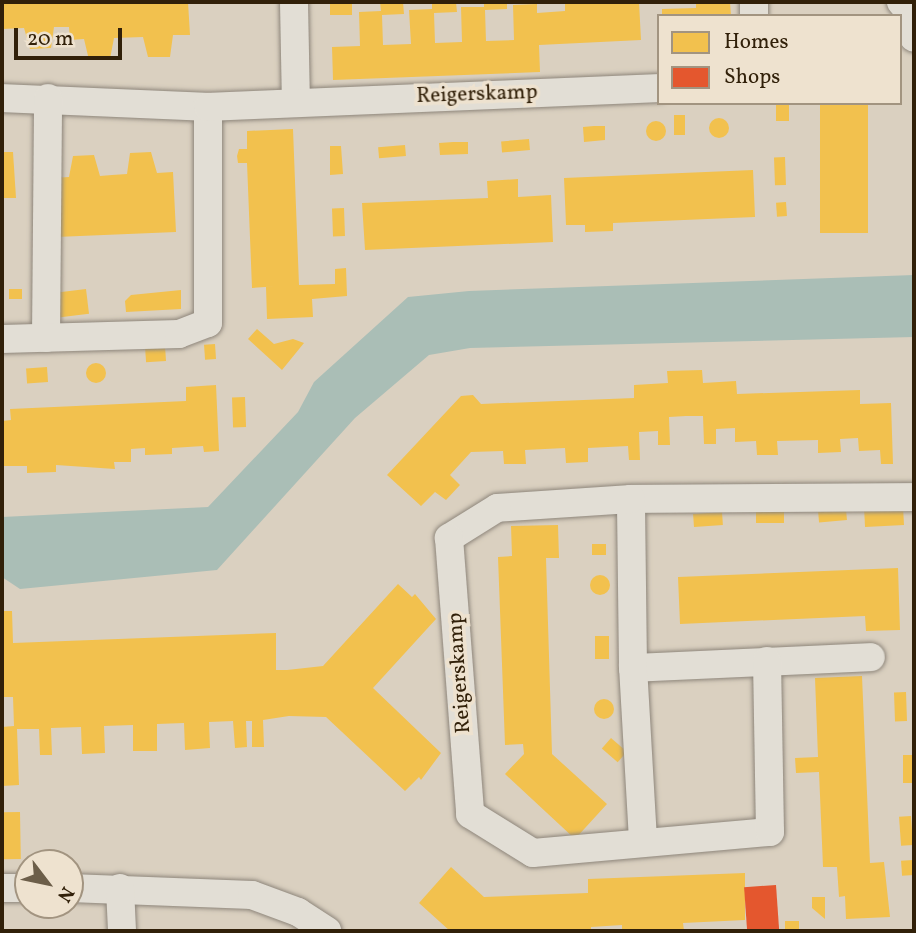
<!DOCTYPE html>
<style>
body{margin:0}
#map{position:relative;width:916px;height:933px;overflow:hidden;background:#dad0c0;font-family:Vollkorn,serif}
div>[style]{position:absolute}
.water>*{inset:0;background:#aabeb6}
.homes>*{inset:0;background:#f2c14e;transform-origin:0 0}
.round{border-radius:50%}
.shops>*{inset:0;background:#e4572e;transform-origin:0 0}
.roads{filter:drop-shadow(0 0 2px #8e867b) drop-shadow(0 0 2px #8e867b)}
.street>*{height:28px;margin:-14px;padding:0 14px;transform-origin:14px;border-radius:14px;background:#e2ded5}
span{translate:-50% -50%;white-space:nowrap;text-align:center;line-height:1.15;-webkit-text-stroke:7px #eee2cf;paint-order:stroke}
.street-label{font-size:21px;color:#312009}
.frame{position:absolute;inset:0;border:4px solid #312009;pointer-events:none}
.legend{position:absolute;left:657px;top:14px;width:245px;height:91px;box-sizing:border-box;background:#eee2cf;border:2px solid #a29480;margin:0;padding:9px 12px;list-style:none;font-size:21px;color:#312009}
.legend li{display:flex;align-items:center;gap:14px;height:35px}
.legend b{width:35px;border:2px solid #a29480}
.north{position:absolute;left:14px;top:849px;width:70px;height:70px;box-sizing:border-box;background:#eee2cf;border:2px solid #a29480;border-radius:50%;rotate:122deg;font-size:19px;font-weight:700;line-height:28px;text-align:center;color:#312009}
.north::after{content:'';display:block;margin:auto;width:24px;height:32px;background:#6c5e49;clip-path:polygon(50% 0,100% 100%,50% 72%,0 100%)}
.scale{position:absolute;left:14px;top:28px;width:108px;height:32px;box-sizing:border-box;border:4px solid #312009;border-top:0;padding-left:9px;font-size:21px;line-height:24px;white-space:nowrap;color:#312009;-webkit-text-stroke:5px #eee2cf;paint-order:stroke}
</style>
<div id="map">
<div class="water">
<div style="clip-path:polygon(914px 275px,914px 337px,470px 348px,429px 355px,355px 418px,217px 570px,20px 589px,2px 577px,2px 517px,208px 507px,298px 412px,314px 382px,408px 297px,469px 291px)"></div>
</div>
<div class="homes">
<div style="clip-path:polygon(2px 2px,188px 2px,190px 35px,173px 35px,170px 57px,148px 57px,143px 37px,114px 38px,110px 59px,89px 60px,84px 39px,70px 40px,69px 27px,54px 27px,51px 48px,30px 49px,24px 28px,2px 29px)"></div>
<div style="left:352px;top:2px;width:13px;height:22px;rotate:90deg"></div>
<div style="clip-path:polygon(380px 2px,403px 2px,404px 14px,382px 15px,383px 45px,411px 44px,409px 10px,432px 9px,432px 2px,456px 2px,457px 12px,434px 13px,435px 43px,462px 42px,461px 7px,484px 7px,484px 2px,507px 2px,507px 9px,485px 10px,486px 41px,514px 40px,513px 5px,537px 4px,537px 13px,565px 11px,565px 2px,639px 2px,641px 40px,539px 45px,540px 72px,333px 80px,332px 47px,360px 46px,359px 12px,381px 11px)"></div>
<div style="clip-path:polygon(696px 2px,730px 2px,731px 16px,662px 16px,662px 9px,696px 8px)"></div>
<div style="left:776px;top:103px;width:13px;height:18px"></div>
<div style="left:820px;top:103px;width:48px;height:130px"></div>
<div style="left:685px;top:115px;width:20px;height:11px;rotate:90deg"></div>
<div class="round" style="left:709px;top:118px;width:20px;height:20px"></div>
<div class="round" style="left:646px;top:121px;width:20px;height:20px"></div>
<div style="clip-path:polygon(594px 126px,605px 126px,605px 140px,584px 142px,583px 127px)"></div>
<div style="clip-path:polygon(293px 129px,299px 285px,335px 284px,335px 269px,346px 268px,347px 296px,312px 299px,313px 317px,267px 319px,266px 287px,280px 286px,252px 288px,247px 163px,238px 163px,237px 156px,239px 149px,247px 149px,247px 131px)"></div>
<div style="left:529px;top:139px;width:11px;height:28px;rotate:85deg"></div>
<div style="clip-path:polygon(453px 142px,468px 142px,468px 154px,440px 155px,439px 143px)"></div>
<div style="left:405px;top:145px;width:11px;height:27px;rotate:85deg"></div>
<div style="clip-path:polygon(330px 146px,341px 146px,343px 174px,330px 175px)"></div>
<div style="clip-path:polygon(2px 152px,13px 152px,16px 198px,2px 198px)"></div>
<div style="clip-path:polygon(151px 152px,157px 173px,173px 172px,176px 232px,56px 237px,53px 178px,69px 177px,73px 156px,94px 155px,100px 176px,112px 175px,127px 174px,130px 153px)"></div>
<div style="left:785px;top:157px;width:28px;height:11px;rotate:88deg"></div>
<div style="clip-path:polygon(753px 170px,755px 217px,613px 223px,613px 231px,585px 232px,585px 225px,566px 225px,564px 178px)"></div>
<div style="clip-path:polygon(518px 179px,518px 197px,551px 195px,553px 242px,365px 250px,362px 203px,488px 198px,487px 181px)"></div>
<div style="left:786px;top:202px;width:14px;height:10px;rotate:86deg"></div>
<div style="left:344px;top:208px;width:28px;height:12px;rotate:88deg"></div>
<div style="left:9px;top:289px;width:13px;height:10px"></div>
<div style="left:86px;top:289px;width:25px;height:35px;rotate:83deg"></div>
<div style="clip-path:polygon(181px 290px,181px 309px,126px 312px,125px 301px,131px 295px)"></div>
<div style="clip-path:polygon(257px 329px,274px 344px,293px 339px,304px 343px,282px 370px,248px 339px)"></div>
<div style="left:215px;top:344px;width:15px;height:11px;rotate:86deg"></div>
<div style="left:165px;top:346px;width:15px;height:20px;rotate:86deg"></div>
<div class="round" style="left:86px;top:363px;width:20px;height:20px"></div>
<div style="left:47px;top:367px;width:15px;height:21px;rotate:86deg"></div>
<div style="clip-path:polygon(702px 370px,703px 383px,736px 381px,737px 394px,860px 390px,860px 404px,891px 403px,893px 464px,881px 464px,880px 450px,859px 451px,858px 438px,840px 439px,841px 452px,818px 453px,818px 440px,777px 441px,778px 455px,757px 455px,756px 441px,735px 442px,735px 428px,716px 429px,716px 444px,704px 444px,703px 416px,686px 416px,669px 417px,670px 445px,658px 445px,658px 431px,639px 432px,640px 460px,629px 460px,628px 446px,588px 448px,588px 462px,566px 463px,565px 448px,525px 450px,526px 464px,504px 464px,503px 451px,471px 452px,450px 475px,460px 485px,446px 500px,435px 492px,421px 506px,387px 475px,461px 396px,473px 395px,481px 404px,634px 398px,634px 385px,668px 383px,667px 371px)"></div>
<div style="clip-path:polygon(216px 385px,219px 451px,204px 452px,203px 446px,172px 448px,172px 454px,145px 455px,145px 448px,131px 449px,131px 462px,114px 462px,115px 469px,56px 465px,56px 472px,27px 473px,27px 466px,2px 466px,2px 421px,11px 420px,10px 409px,186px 401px,186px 387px)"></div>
<div style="left:245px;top:397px;width:30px;height:13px;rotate:88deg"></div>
<div style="left:903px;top:506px;width:19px;height:39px;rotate:87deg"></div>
<div style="left:846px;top:509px;width:11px;height:28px;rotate:85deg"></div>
<div style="left:784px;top:511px;width:12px;height:28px;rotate:90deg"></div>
<div style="left:722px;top:512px;width:13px;height:29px;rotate:86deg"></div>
<div style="clip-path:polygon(558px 525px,559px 558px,546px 558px,552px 754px,607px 804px,575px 839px,505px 774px,524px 754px,523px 744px,505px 745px,498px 557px,512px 556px,511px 526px)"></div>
<div style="left:606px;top:544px;width:11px;height:14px;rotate:90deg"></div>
<div style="clip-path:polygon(898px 568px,900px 630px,866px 631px,865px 616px,680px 624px,678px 577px)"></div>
<div class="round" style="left:590px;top:575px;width:20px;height:20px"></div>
<div style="clip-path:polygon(398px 584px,412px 597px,415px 594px,436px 619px,373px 688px,441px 753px,421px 780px,419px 777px,405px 791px,326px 717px,289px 716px,263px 720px,264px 747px,252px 747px,252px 721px,246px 721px,247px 747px,235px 748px,233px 721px,209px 722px,210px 748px,185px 750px,184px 723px,157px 724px,157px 751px,133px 751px,133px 725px,104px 726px,105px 753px,82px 754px,81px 727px,51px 728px,52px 755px,40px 755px,39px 729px,17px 729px,19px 785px,2px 786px,2px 727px,14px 726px,13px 697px,2px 697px,2px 611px,12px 611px,13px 643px,276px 633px,276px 670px,287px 670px,323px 666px)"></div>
<div style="left:595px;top:636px;width:14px;height:23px"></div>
<div style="clip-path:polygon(862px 676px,870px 863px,884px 862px,890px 917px,846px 919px,845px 896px,839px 897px,837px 867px,823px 867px,819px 772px,796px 773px,795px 758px,818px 757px,815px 678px)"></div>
<div style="left:906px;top:692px;width:29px;height:12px;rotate:88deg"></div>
<div class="round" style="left:594px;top:699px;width:20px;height:20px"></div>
<div style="left:611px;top:738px;width:21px;height:14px;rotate:41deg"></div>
<div style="left:903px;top:755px;width:11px;height:28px"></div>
<div style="left:20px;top:812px;width:47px;height:18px;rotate:89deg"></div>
<div style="left:911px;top:816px;width:29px;height:12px;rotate:86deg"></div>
<div style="left:913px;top:860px;width:15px;height:12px;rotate:86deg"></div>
<div style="clip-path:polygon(451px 867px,484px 897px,588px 893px,588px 879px,745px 873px,745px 920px,683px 923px,684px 931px,622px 931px,622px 925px,591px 927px,591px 931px,450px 931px,419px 903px)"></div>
<div style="clip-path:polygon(812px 897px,825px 897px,825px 919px,812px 908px)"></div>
<div style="left:785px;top:921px;width:14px;height:10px"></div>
</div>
<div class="shops">
<div style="left:776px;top:885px;width:46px;height:32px;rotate:86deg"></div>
</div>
<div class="roads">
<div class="street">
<div style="left:294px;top:2px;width:100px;rotate:88.9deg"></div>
<div style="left:754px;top:2px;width:14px;rotate:90deg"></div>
<div style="left:901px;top:2px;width:16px;rotate:50deg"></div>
<div style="left:911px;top:14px;width:24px;rotate:83deg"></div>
<div style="left:2px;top:98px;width:206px;rotate:2.5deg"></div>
<div style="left:46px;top:338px;width:240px;rotate:-89.5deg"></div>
<div style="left:2px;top:339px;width:177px;rotate:-1.6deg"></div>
<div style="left:179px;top:334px;width:31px;rotate:-21deg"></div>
<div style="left:208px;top:323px;width:216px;rotate:-90deg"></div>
<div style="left:208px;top:107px;width:451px;rotate:-2.4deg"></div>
<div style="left:631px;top:499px;width:283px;rotate:-0.4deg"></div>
<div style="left:633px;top:668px;width:238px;rotate:-2.6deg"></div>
<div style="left:643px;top:840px;width:172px;rotate:-93.3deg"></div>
<div style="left:633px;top:668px;width:169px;rotate:-90.7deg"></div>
<div style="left:631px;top:499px;width:134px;rotate:176.2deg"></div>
<div style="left:497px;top:508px;width:57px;rotate:148deg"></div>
<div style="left:449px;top:538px;width:277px;rotate:85.6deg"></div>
<div style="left:470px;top:814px;width:74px;rotate:31.8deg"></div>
<div style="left:533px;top:853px;width:238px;rotate:-5.1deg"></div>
<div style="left:770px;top:832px;width:171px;rotate:-91deg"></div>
<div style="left:2px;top:888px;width:26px"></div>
<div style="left:70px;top:888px;width:182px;rotate:2.2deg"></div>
<div style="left:252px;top:895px;width:49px;rotate:20.3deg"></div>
<div style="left:298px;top:912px;width:35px;rotate:33deg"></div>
<div style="left:120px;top:888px;width:43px;rotate:87.3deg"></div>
</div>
</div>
<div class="street-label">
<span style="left:477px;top:95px;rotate:-2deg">Reigerskamp</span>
<span style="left:460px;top:673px;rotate:-94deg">Reigerskamp</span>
</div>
<div class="frame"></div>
<ul class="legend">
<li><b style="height:19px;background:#f2c14e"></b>Homes</li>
<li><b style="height:19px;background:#e4572e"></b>Shops</li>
</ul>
<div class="north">N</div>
<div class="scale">20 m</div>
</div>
